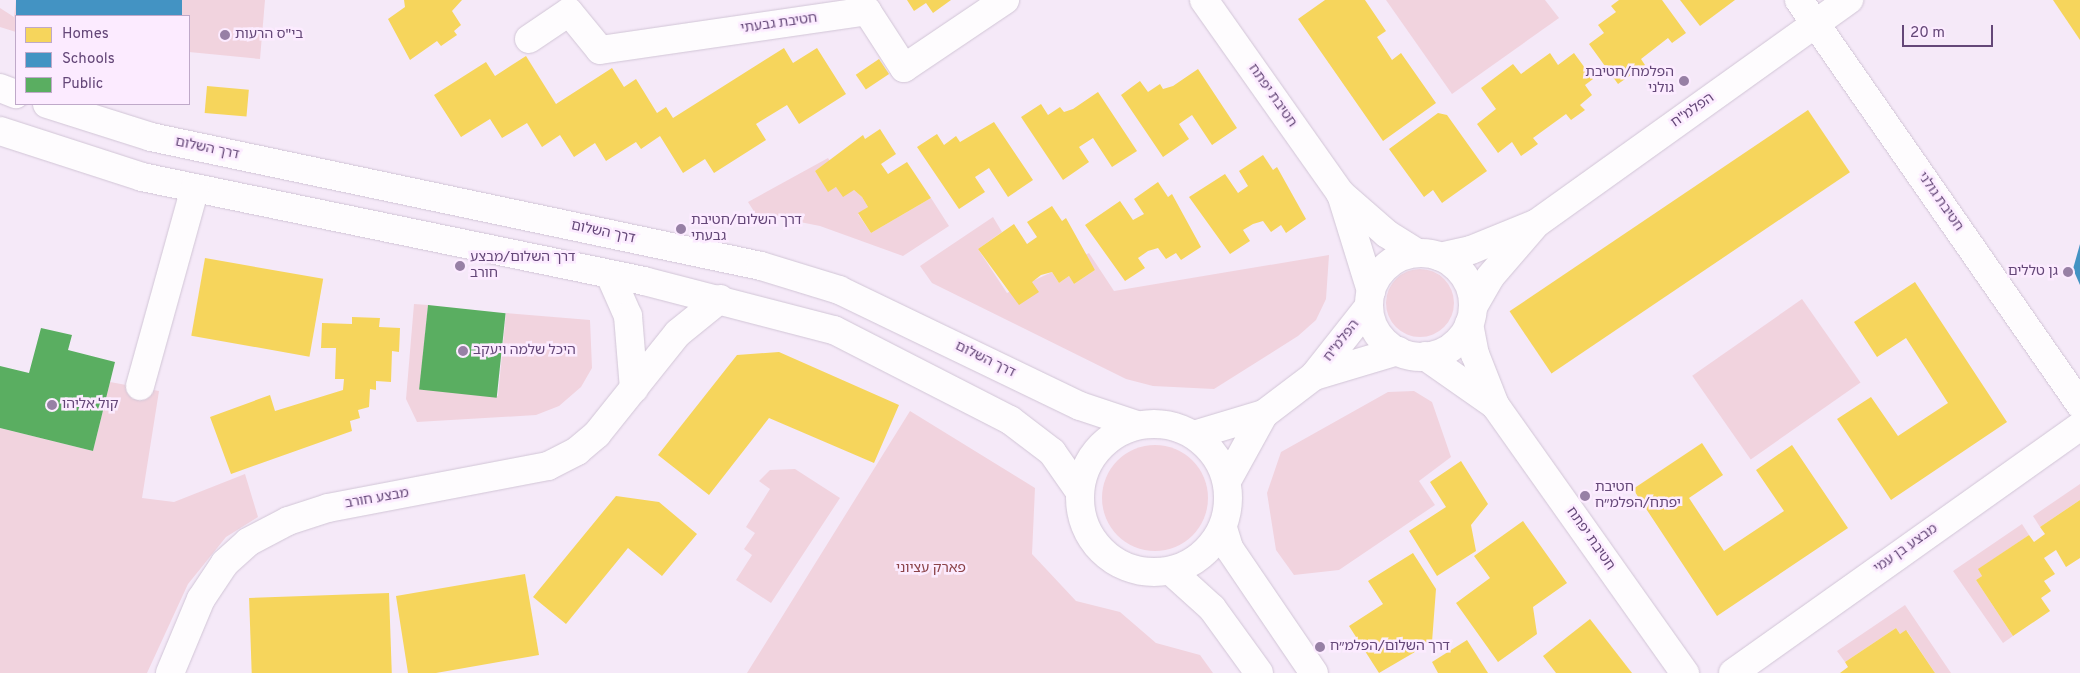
<!DOCTYPE html>
<meta charset="utf-8">
<style>
body{margin:0}
#map{position:relative;width:2080px;height:673px;overflow:hidden;background:#f5e9f8;font-family:Overpass,"Noto Sans Hebrew",sans-serif}
div>[style]{position:absolute}
.green>*{inset:0;background:#f1d3de;transform-origin:0 0}
.round{border-radius:50%}
.homes>*{inset:0;background:#f6d55c;transform-origin:0 0}
.schools>*{inset:0;background:#4393c3;transform-origin:0 0}
.public>*{inset:0;background:#5aae61;transform-origin:0 0}
.roads{filter:drop-shadow(0 0 1px #d1c5d6) drop-shadow(0 0 1px #d1c5d6)}
.minor>*{height:28px;margin:-14px;padding:0 14px;transform-origin:14px;border-radius:14px;background:#fefcfe}
.minor>.ring{margin:-14px;padding:0;box-sizing:content-box;background:none;border:28px solid #fefcfe;border-radius:50%}
.dots>*{width:14px;height:14px;translate:-50% -50%;box-sizing:border-box;border:2px solid #fcebff;border-radius:50%}
span{translate:-50% -50%;white-space:nowrap;text-align:center;line-height:1.15;-webkit-text-stroke:5px #fcebff;paint-order:stroke}
.street-label{font-size:14px;color:#644778}
.poi-label{font-size:14px;color:#644778}
.left{translate:0 -50%;text-align:left}
.right{translate:-100% -50%;text-align:right}
.park-label{font-size:14px;color:#8b4348}
.legend{position:absolute;left:15px;top:15px;width:175px;height:90px;box-sizing:border-box;background:#fcebff;border:1px solid #bfa9c9;margin:0;padding:6px 9px;list-style:none;font-size:15px;color:#644778}
.legend li{display:flex;align-items:center;gap:10px;height:25px}
.legend b{width:25px;border:1px solid #bfa9c9}
.scale{position:absolute;left:1902px;top:25px;width:91px;height:22px;box-sizing:border-box;border:2px solid #644778;border-top:0;padding-left:6px;font-size:15px;line-height:18px;white-space:nowrap;color:#644778;-webkit-text-stroke:4px #fcebff;paint-order:stroke}
</style>
<div id="map">
<div class="green">
<div style="clip-path:polygon(16px 0,265px 0,260px 59px,189px 52px,189px 16px,16px 16px,16px 32px,0 27px,0 8px,14px 17px)"></div>
<div style="clip-path:polygon(1386px 0,1545px 0,1559px 18px,1452px 94px)"></div>
<div style="clip-path:polygon(828px 158px,830px 161px,815px 171px,828px 191px,836px 187px,854px 190px,862px 197px,868px 207px,858px 214px,871px 233px,931px 198px,949px 226px,903px 256px,820px 226px,755px 213px,748px 202px)"></div>
<div style="clip-path:polygon(993px 217px,1002px 232px,978px 249px,1007px 293px,1052px 272px,1059px 283px,1069px 276px,1074px 284px,1095px 270px,1085px 255px,1089px 253px,1114px 291px,1329px 255px,1326px 299px,1316px 320px,1298px 336px,1214px 389px,1153px 386px,1126px 379px,932px 283px,920px 266px)"></div>
<div class="round" style="left:1386px;top:269px;width:68px;height:68px"></div>
<div style="left:1802px;top:299px;width:102px;height:134px;rotate:55deg"></div>
<div style="clip-path:polygon(414px 304px,428px 305px,420px 389px,498px 396px,506px 313px,590px 320px,592px 368px,581px 387px,559px 406px,536px 415px,417px 422px,406px 399px)"></div>
<div style="clip-path:polygon(110px 382px,159px 391px,142px 498px,174px 502px,245px 474px,258px 517px,226px 537px,188px 584px,147px 673px,0 673px,0 428px,93px 451px)"></div>
<div style="clip-path:polygon(1414px 391px,1432px 402px,1451px 457px,1419px 481px,1435px 505px,1339px 570px,1294px 575px,1276px 550px,1267px 493px,1281px 452px,1388px 392px)"></div>
<div style="clip-path:polygon(910px 411px,1035px 488px,1032px 554px,1076px 601px,1120px 612px,1156px 643px,1200px 655px,1213px 673px,747px 673px)"></div>
<div class="round" style="left:1102px;top:445px;width:106px;height:106px"></div>
<div style="clip-path:polygon(795px 469px,840px 498px,771px 603px,736px 580px,752px 555px,744px 549px,755px 533px,746px 527px,770px 489px,759px 481px,770px 470px)"></div>
<div style="clip-path:polygon(2080px 484px,2080px 500px,2040px 527px,2033px 516px)"></div>
<div style="clip-path:polygon(2022px 524px,2029px 535px,1979px 569px,1982px 576px,1976px 580px,2013px 636px,2003px 643px,1953px 571px)"></div>
<div style="clip-path:polygon(1905px 605px,1951px 673px,1935px 673px,1907px 631px,1900px 634px,1896px 628px,1845px 662px,1837px 651px)"></div>
</div>
<div class="homes">
<div style="clip-path:polygon(404px 0,462px 0,452px 11px,461px 25px,454px 31px,457px 35px,441px 46px,437px 41px,410px 60px,388px 19px,405px 7px)"></div>
<div style="clip-path:polygon(907px 0,951px 0,933px 13px,926px 3px,914px 11px)"></div>
<div style="clip-path:polygon(1325px 0,1365px 0,1386px 31px,1377px 37px,1392px 60px,1401px 53px,1436px 103px,1383px 141px,1298px 19px)"></div>
<div style="clip-path:polygon(1619px 0,1662px 0,1686px 33px,1672px 43px,1668px 38px,1641px 59px,1645px 65px,1618px 84px,1589px 44px,1604px 33px,1598px 25px,1616px 12px,1611px 6px)"></div>
<div style="clip-path:polygon(1680px 0,1735px 0,1700px 26px)"></div>
<div style="clip-path:polygon(2053px 0,2080px 0,2080px 40px)"></div>
<div style="clip-path:polygon(784px 48px,793px 63px,817px 48px,846px 94px,799px 124px,787px 105px,756px 124px,766px 140px,714px 173px,705px 159px,683px 173px,660px 136px,641px 149px,636px 142px,606px 161px,595px 143px,574px 157px,560px 135px,542px 147px,527px 123px,502px 138px,490px 119px,461px 137px,434px 95px,486px 62px,495px 76px,526px 56px,556px 104px,612px 68px,624px 87px,636px 79px,657px 113px,666px 107px,673px 118px)"></div>
<div style="clip-path:polygon(1550px 53px,1558px 65px,1574px 53px,1593px 79px,1585px 85px,1592px 95px,1580px 105px,1585px 110px,1571px 120px,1566px 114px,1533px 138px,1538px 144px,1521px 156px,1512px 142px,1498px 153px,1477px 124px,1496px 109px,1481px 88px,1513px 64px,1521px 74px)"></div>
<div style="left:879px;top:59px;width:18px;height:28px;rotate:56deg"></div>
<div style="clip-path:polygon(1198px 69px,1237px 128px,1212px 145px,1192px 115px,1179px 124px,1189px 139px,1163px 157px,1121px 95px,1140px 81px,1148px 92px,1160px 84px,1163px 89px,1173px 86px)"></div>
<div style="left:207px;top:86px;width:42px;height:27px;rotate:5deg"></div>
<div style="clip-path:polygon(1098px 92px,1137px 151px,1112px 167px,1093px 138px,1079px 147px,1089px 162px,1063px 180px,1021px 117px,1041px 104px,1048px 115px,1060px 107px,1064px 112px,1073px 109px)"></div>
<div style="left:1808px;top:110px;width:75px;height:360px;rotate:56deg"></div>
<div style="clip-path:polygon(1438px 113px,1447px 115px,1487px 171px,1442px 203px,1433px 190px,1424px 197px,1389px 149px)"></div>
<div style="clip-path:polygon(994px 122px,1033px 180px,1008px 197px,989px 168px,975px 177px,985px 192px,959px 209px,917px 147px,937px 134px,944px 145px,956px 136px,960px 142px)"></div>
<div style="clip-path:polygon(880px 129px,896px 154px,881px 164px,888px 174px,907px 162px,931px 198px,871px 233px,858px 213px,868px 207px,862px 197px,854px 190px,843px 197px,836px 187px,828px 192px,815px 171px,863px 135px,865px 139px)"></div>
<div style="clip-path:polygon(1263px 155px,1273px 170px,1277px 167px,1306px 219px,1286px 233px,1281px 225px,1271px 232px,1263px 221px,1253px 224px,1243px 230px,1250px 241px,1230px 254px,1189px 197px,1225px 174px,1238px 193px,1248px 186px,1239px 171px)"></div>
<div style="clip-path:polygon(1158px 182px,1168px 197px,1172px 194px,1201px 247px,1181px 260px,1176px 253px,1166px 259px,1158px 248px,1148px 251px,1138px 258px,1145px 268px,1125px 281px,1085px 225px,1120px 201px,1133px 220px,1144px 214px,1134px 199px)"></div>
<div style="clip-path:polygon(1052px 206px,1062px 221px,1066px 218px,1095px 270px,1074px 284px,1069px 276px,1059px 283px,1052px 272px,1041px 275px,1032px 282px,1039px 292px,1019px 305px,978px 249px,1014px 224px,1027px 244px,1037px 237px,1027px 222px)"></div>
<div style="left:205px;top:258px;width:120px;height:79px;rotate:10deg"></div>
<div style="clip-path:polygon(1915px 282px,2007px 422px,1891px 500px,1837px 419px,1871px 397px,1898px 436px,1948px 403px,1906px 338px,1877px 357px,1854px 322px)"></div>
<div style="clip-path:polygon(352px 317px,380px 318px,379px 327px,400px 328px,399px 352px,392px 351px,391px 382px,376px 381px,376px 390px,370px 389px,369px 407px,358px 410px,360px 418px,350px 421px,352px 431px,231px 474px,210px 417px,270px 395px,275px 411px,343px 390px,344px 379px,335px 379px,336px 348px,321px 348px,322px 323px,352px 324px)"></div>
<div style="clip-path:polygon(779px 352px,899px 405px,874px 463px,769px 418px,709px 495px,658px 455px,737px 355px)"></div>
<div style="clip-path:polygon(1702px 443px,1723px 475px,1689px 498px,1724px 551px,1784px 511px,1756px 470px,1792px 445px,1848px 528px,1717px 616px,1633px 489px)"></div>
<div style="clip-path:polygon(1461px 461px,1488px 504px,1471px 525px,1476px 551px,1437px 576px,1409px 531px,1446px 507px,1430px 482px)"></div>
<div style="clip-path:polygon(616px 496px,659px 502px,697px 534px,662px 576px,628px 548px,566px 624px,533px 597px)"></div>
<div style="clip-path:polygon(2080px 500px,2080px 558px,2066px 567px,2056px 550px,2044px 558px,2055px 574px,2044px 581px,2051px 591px,2041px 598px,2050px 611px,2013px 636px,1976px 580px,1982px 576px,1978px 569px,2029px 535px,2034px 542px,2045px 534px,2040px 527px)"></div>
<div style="clip-path:polygon(1523px 521px,1567px 583px,1533px 607px,1537px 634px,1498px 662px,1456px 603px,1490px 578px,1474px 556px)"></div>
<div style="clip-path:polygon(1413px 553px,1436px 589px,1432px 642px,1379px 673px,1349px 626px,1383px 604px,1368px 581px)"></div>
<div style="clip-path:polygon(525px 574px,539px 655px,436px 673px,408px 673px,396px 596px)"></div>
<div style="left:389px;top:593px;width:80px;height:140px;rotate:88deg"></div>
<div style="clip-path:polygon(1590px 619px,1632px 673px,1556px 673px,1543px 656px)"></div>
<div style="clip-path:polygon(1896px 628px,1900px 634px,1906px 630px,1935px 673px,1840px 673px,1848px 667px,1845px 662px)"></div>
<div style="clip-path:polygon(1467px 640px,1488px 673px,1438px 673px,1432px 662px)"></div>
</div>
<div class="schools">
<div style="left:16px;top:0;width:166px;height:16px"></div>
<div style="clip-path:polygon(2080px 244px,2080px 285px,2073px 269px)"></div>
</div>
<div class="public">
<div style="left:428px;top:305px;width:78px;height:85px;rotate:6deg"></div>
<div style="clip-path:polygon(41px 328px,72px 335px,68px 350px,115px 362px,93px 451px,0 428px,0 366px,29px 373px)"></div>
</div>
<div class="roads">
<div class="minor">
<div style="left:1204px;top:0;width:236px;rotate:54.8deg"></div>
<div style="left:1340px;top:193px;width:62px;rotate:41.1deg"></div>
<div style="left:1387px;top:234px;width:36px;rotate:32deg"></div>
<div style="left:1799px;top:0;width:493px;rotate:55.2deg"></div>
<div style="left:529px;top:39px;width:48px;rotate:-34deg"></div>
<div style="left:569px;top:12px;width:49px;rotate:50.8deg"></div>
<div style="left:600px;top:50px;width:270px;rotate:-8.3deg"></div>
<div style="left:867px;top:11px;width:68px;rotate:57deg"></div>
<div style="left:904px;top:68px;width:122px;rotate:-34deg"></div>
<div style="left:0;top:88px;width:17px;rotate:21deg"></div>
<div style="left:47px;top:104px;width:109px;rotate:17.6deg"></div>
<div style="left:151px;top:137px;width:623px;rotate:11.94deg"></div>
<div style="left:761px;top:266px;width:82px;rotate:17.1deg"></div>
<div style="left:839px;top:290px;width:267px;rotate:25.7deg"></div>
<div style="left:1080px;top:406px;width:60px;rotate:18.4deg"></div>
<div style="left:0;top:131px;width:149px;rotate:17.9deg"></div>
<div style="left:142px;top:177px;width:513px;rotate:11.7deg"></div>
<div style="left:644px;top:281px;width:196px;rotate:14.5deg"></div>
<div style="left:834px;top:330px;width:198px;rotate:27.1deg"></div>
<div style="left:1010px;top:420px;width:53px;rotate:37.3deg"></div>
<div style="left:1052px;top:452px;width:49px;rotate:55deg"></div>
<div style="left:1341px;top:194px;width:102px;rotate:72.8deg"></div>
<div class="ring" style="left:1369px;top:253px;width:76px;height:76px"></div>
<div style="left:1440px;top:257px;width:32px;rotate:-13deg"></div>
<div style="left:1471px;top:250px;width:71px;rotate:-22.2deg"></div>
<div style="left:1537px;top:223px;width:384px;rotate:-35.6deg"></div>
<div style="left:610px;top:275px;width:45px;rotate:66.3deg"></div>
<div style="left:628px;top:316px;width:73px;rotate:85.3deg"></div>
<div style="left:1473px;top:307px;width:34px;rotate:-60deg"></div>
<div style="left:1490px;top:277px;width:67px;rotate:-49.2deg"></div>
<div style="left:1469px;top:324px;width:31px;rotate:79deg"></div>
<div style="left:1475px;top:354px;width:55px;rotate:68.6deg"></div>
<div style="left:1495px;top:405px;width:329px;rotate:54.7deg"></div>
<div style="left:1425px;top:356px;width:85px;rotate:35deg"></div>
<div style="left:1314px;top:376px;width:88px;rotate:-16.6deg"></div>
<div style="left:140px;top:386px;width:205px;rotate:-74.5deg"></div>
<div class="ring" style="left:1080px;top:424px;width:120px;height:120px"></div>
<div style="left:1194px;top:435px;width:73px;rotate:-16.7deg"></div>
<div style="left:1264px;top:414px;width:63px;rotate:-37.2deg"></div>
<div style="left:1314px;top:376px;width:89px;rotate:-51.8deg"></div>
<div style="left:1227px;top:481px;width:77px;rotate:-61.1deg"></div>
<div style="left:1223px;top:528px;width:21px;rotate:73deg"></div>
<div style="left:1229px;top:548px;width:151px;rotate:55.8deg"></div>
<div style="left:1171px;top:571px;width:55px;rotate:42.1deg"></div>
<div style="left:1212px;top:608px;width:80px;rotate:54.1deg"></div>
<div style="left:170px;top:673px;width:80px;rotate:-67.3deg"></div>
<div style="left:201px;top:599px;width:43px;rotate:-56.3deg"></div>
<div style="left:225px;top:563px;width:31px;rotate:-42deg"></div>
<div style="left:248px;top:542px;width:45px;rotate:-27.7deg"></div>
<div style="left:288px;top:521px;width:42px;rotate:-18deg"></div>
<div style="left:328px;top:508px;width:224px;rotate:-10.8deg"></div>
<div style="left:548px;top:466px;width:33px;rotate:-27deg"></div>
<div style="left:577px;top:451px;width:26px;rotate:-40deg"></div>
<div style="left:597px;top:434px;width:129px;rotate:-51.3deg"></div>
<div style="left:678px;top:333px;width:54px;rotate:-39deg"></div>
<div style="left:1733px;top:673px;width:426px;rotate:-35.4deg"></div>
</div>
</div>
<div class="dots">
<div style="left:225px;top:35px;background:#9780a5"></div>
<div style="left:1684px;top:81px;background:#9780a5"></div>
<div style="left:681px;top:229px;background:#9780a5"></div>
<div style="left:460px;top:266px;background:#9780a5"></div>
<div style="left:2068px;top:272px;background:#9780a5"></div>
<div style="left:463px;top:351px;background:#9780a5"></div>
<div style="left:52px;top:405px;background:#9780a5"></div>
<div style="left:1585px;top:496px;background:#9780a5"></div>
<div style="left:1320px;top:647px;background:#9780a5"></div>
</div>
<div class="street-label">
<span style="left:779px;top:24px;rotate:-8deg">חטיבת גבעתי</span>
<span style="left:1272px;top:96px;rotate:55deg">חטיבת יפתח</span>
<span style="left:1693px;top:111px;rotate:-35deg">הפלמ"ח</span>
<span style="left:207px;top:149px;rotate:12deg">דרך השלום</span>
<span style="left:1940px;top:202px;rotate:55deg">חטיבת גולני</span>
<span style="left:603px;top:233px;rotate:12deg">דרך השלום</span>
<span style="left:1342px;top:341px;rotate:-52deg">הפלמ"ח</span>
<span style="left:985px;top:360px;rotate:26deg">דרך השלום</span>
<span style="left:377px;top:499px;rotate:-10deg">מבצע חורב</span>
<span style="left:1590px;top:539px;rotate:55deg">חטיבת יפתח</span>
<span style="left:1906px;top:549px;rotate:-35deg">מבצע בן עמי</span>
</div>
<div class="poi-label">
<span class="left" style="left:235px;top:35px">בי"ס הרעות</span>
<span class="right" style="left:1674px;top:81px">הפלמח/חטיבת<br>גולני</span>
<span class="left" style="left:691px;top:229px">דרך השלום/חטיבת<br>גבעתי</span>
<span class="left" style="left:470px;top:266px">דרך השלום/מבצע<br>חורב</span>
<span class="right" style="left:2058px;top:272px">גן טללים</span>
<span class="left" style="left:473px;top:351px">היכל שלמה ויעקב</span>
<span class="left" style="left:62px;top:405px">קול אליהו</span>
<span class="left" style="left:1595px;top:496px">חטיבת<br>יפתח/הפלמ״ח</span>
<span class="left" style="left:1330px;top:647px">דרך השלום/הפלמ״ח</span>
</div>
<div class="park-label">
<span style="left:931px;top:569px">פארק עציוני</span>
</div>
<ul class="legend">
<li><b style="height:14px;background:#f6d55c"></b>Homes</li>
<li><b style="height:14px;background:#4393c3"></b>Schools</li>
<li><b style="height:14px;background:#5aae61"></b>Public</li>
</ul>
<div class="scale">20 m</div>
</div>
